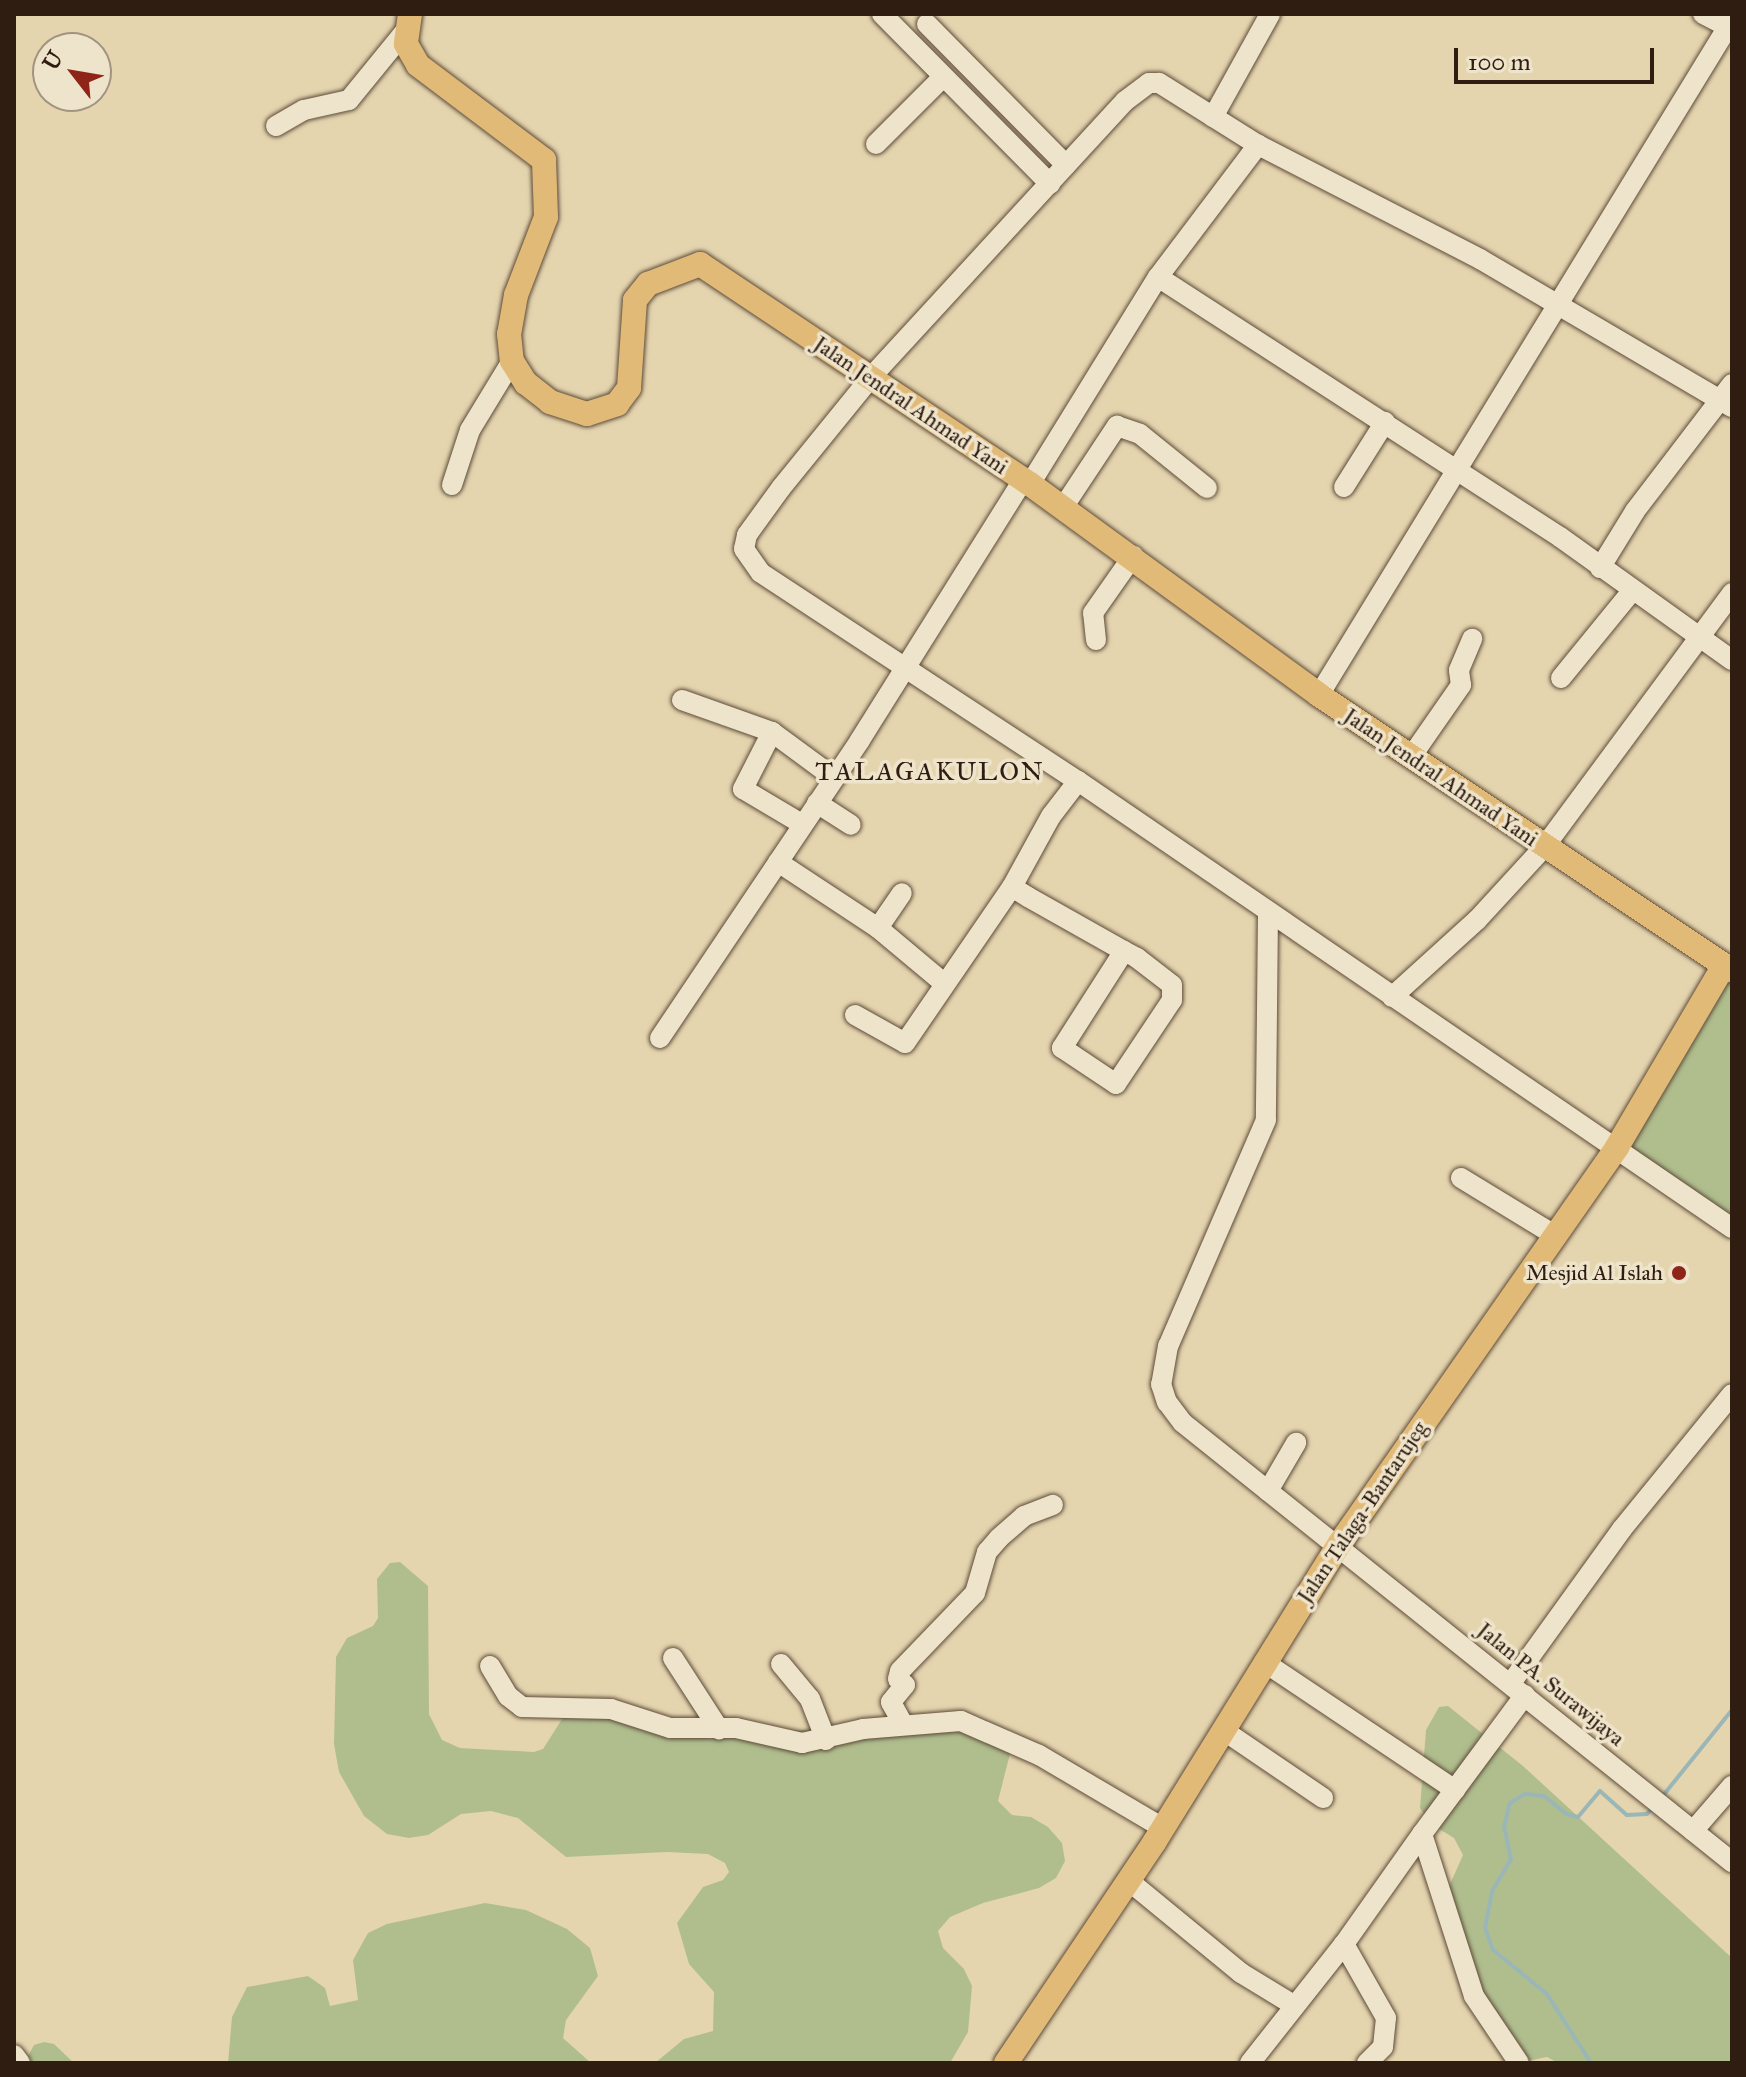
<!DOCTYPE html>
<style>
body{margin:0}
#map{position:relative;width:1746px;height:2077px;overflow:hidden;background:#e5d5af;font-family:"IM FELL Great Primer",serif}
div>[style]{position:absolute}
.green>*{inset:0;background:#b0be8e}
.stream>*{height:4px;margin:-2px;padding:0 2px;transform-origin:2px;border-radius:2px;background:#9bb6b7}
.roads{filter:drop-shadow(0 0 2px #5d4b39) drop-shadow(0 0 2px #5d4b39)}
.minor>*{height:20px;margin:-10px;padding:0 10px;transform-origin:10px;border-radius:10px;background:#eee4cb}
.major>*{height:24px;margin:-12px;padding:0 12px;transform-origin:12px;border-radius:12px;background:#e2ba78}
.dots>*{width:22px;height:22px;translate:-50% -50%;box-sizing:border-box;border:4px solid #eee4cb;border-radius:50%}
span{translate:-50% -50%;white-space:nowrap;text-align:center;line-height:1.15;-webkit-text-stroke:7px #eee4cb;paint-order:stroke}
.street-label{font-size:22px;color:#301d12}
.poi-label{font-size:22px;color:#301d12}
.right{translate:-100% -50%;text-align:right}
.quarter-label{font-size:26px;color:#301d12;letter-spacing:2px}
.frame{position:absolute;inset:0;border:16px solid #301d12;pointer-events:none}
.north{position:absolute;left:32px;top:32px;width:80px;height:80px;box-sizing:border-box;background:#eee4cb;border:2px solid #a29481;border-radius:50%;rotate:301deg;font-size:22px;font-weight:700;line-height:32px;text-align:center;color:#301d12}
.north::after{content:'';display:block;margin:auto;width:28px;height:36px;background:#8f2418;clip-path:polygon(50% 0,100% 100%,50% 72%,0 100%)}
.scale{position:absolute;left:1454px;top:48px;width:200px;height:36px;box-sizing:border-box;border:4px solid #301d12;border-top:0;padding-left:10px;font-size:24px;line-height:28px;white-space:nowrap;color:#301d12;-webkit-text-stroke:6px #eee4cb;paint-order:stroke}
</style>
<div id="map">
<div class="green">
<div style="clip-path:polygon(1732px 974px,1732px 1217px,1609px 1140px)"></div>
<div style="clip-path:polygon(400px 1562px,428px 1586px,429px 1714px,442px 1740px,460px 1748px,534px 1752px,543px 1749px,569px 1708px,710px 1739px,801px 1730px,974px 1724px,1013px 1742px,998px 1801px,1012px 1815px,1031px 1817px,1048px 1827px,1062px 1843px,1065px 1861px,1056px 1878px,1039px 1888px,983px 1903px,950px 1917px,938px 1931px,943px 1948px,964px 1969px,972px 1986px,968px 2032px,950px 2063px,655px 2063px,684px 2039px,713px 2031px,714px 1992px,689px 1964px,677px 1923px,703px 1887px,723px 1880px,729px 1872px,725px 1863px,708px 1854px,667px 1852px,566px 1857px,518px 1818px,491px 1811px,461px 1814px,428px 1835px,409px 1838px,387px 1834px,364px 1816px,339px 1772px,334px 1744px,336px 1657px,347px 1638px,373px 1626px,378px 1618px,377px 1579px,390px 1563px)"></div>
<div style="clip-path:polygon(1448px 1706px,1523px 1766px,1732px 1958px,1732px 2063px,1558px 2063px,1547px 2057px,1518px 2063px,1485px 2006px,1447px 1891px,1463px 1855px,1454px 1838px,1431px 1824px,1420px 1808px,1426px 1730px,1439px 1707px)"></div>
<div style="clip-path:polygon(485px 1903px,526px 1910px,567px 1929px,590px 1948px,598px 1976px,566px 2020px,563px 2038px,591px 2063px,228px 2063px,232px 2017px,247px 1987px,308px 1976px,325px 1988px,330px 2006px,358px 2000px,353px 1960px,368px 1933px,387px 1924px)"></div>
<div style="clip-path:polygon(44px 2042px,54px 2044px,74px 2063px,24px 2063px,34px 2045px)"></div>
</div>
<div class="stream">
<div style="left:1661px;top:1798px;width:113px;rotate:-51.1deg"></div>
<div style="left:1591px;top:2063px;width:82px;rotate:-122.5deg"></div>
<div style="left:1547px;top:1994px;width:70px;rotate:-140.8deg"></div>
<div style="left:1493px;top:1950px;width:23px;rotate:-110deg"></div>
<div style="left:1485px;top:1928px;width:38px;rotate:-79deg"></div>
<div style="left:1492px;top:1891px;width:37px;rotate:-59deg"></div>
<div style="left:1511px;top:1859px;width:33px;rotate:-102deg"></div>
<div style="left:1504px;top:1827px;width:25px;rotate:-76deg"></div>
<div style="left:1510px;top:1803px;width:17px;rotate:-31deg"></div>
<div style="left:1525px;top:1794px;width:19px;rotate:6deg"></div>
<div style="left:1544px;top:1796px;width:28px;rotate:39deg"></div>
<div style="left:1566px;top:1814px;width:12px;rotate:14deg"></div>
<div style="left:1578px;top:1817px;width:34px;rotate:-50deg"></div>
<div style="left:1600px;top:1791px;width:36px;rotate:42deg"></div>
<div style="left:1627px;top:1815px;width:20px;rotate:-3deg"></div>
<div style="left:1647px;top:1814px;width:8px;rotate:-50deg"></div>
</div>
<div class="roads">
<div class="minor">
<div style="left:882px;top:14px;width:239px;rotate:45.3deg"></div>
<div style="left:1703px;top:14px;width:28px;rotate:27deg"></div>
<div style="left:927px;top:24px;width:198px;rotate:45.4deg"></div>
<div style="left:1213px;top:117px;width:118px;rotate:-61deg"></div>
<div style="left:276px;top:126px;width:32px;rotate:-30deg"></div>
<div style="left:304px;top:110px;width:46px;rotate:-12.5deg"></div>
<div style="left:349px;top:100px;width:90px;rotate:-50.8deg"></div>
<div style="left:876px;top:144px;width:95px;rotate:-45deg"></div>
<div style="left:1158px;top:277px;width:479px;rotate:32.9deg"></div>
<div style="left:1560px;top:537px;width:211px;rotate:35.6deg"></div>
<div style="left:1732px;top:407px;width:292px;rotate:-149.6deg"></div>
<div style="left:1480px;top:259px;width:250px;rotate:-152.8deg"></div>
<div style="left:1258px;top:145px;width:117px;rotate:-147.9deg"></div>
<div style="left:1159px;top:83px;width:10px;rotate:180deg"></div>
<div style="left:1149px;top:83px;width:30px;rotate:143deg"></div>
<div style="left:1125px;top:101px;width:374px;rotate:132.6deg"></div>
<div style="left:872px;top:376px;width:144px;rotate:129.1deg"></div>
<div style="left:781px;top:488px;width:58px;rotate:125.9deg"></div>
<div style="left:747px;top:535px;width:14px;rotate:102deg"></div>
<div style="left:744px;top:549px;width:29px;rotate:55deg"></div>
<div style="left:761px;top:573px;width:379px;rotate:33.3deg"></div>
<div style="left:1078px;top:781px;width:792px;rotate:34.35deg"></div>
<div style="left:1030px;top:484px;width:243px;rotate:-58.3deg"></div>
<div style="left:1158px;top:277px;width:166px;rotate:-52.9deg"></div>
<div style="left:452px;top:485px;width:58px;rotate:-71.9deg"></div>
<div style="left:470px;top:430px;width:81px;rotate:-58.7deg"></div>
<div style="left:1344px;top:487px;width:77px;rotate:-57.8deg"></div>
<div style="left:1062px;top:509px;width:100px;rotate:-56.5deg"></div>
<div style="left:1117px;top:426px;width:24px;rotate:19deg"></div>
<div style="left:1140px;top:434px;width:86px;rotate:38.9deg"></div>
<div style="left:1600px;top:568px;width:67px;rotate:-58.4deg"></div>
<div style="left:1635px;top:511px;width:160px;rotate:-52.6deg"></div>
<div style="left:1096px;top:640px;width:27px;rotate:-96deg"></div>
<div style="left:1093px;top:613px;width:70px;rotate:-54.9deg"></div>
<div style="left:1561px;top:678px;width:112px;rotate:-50.8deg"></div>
<div style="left:1319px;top:695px;width:791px;rotate:-58.54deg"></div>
<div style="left:682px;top:700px;width:96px;rotate:19.6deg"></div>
<div style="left:772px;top:732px;width:76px;rotate:36.4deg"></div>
<div style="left:772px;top:732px;width:64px;rotate:117deg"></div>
<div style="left:743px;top:789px;width:69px;rotate:30.7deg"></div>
<div style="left:1411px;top:757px;width:88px;rotate:-55.2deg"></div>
<div style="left:1461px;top:685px;width:15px;rotate:-98deg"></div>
<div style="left:1459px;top:670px;width:34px;rotate:-67deg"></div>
<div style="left:1078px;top:781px;width:44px;rotate:127.6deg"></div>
<div style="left:1051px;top:816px;width:81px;rotate:118.8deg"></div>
<div style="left:1012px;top:887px;width:19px;rotate:32deg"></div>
<div style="left:1028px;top:897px;width:110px;rotate:29.4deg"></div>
<div style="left:1124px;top:951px;width:15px;rotate:28deg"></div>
<div style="left:1137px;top:958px;width:44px;rotate:37.6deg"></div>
<div style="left:1172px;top:985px;width:15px;rotate:90deg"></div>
<div style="left:1172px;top:1000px;width:101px;rotate:123.7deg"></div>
<div style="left:1116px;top:1084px;width:65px;rotate:-146.3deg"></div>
<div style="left:1062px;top:1048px;width:115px;rotate:-57.4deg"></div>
<div style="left:817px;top:803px;width:40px;rotate:32.9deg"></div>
<div style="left:778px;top:862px;width:120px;rotate:33.4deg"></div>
<div style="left:878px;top:928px;width:87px;rotate:39.9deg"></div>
<div style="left:1268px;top:914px;width:206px;rotate:90.6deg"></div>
<div style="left:1266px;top:1120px;width:246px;rotate:113.4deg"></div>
<div style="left:1168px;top:1346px;width:39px;rotate:100deg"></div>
<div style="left:1161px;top:1384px;width:19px;rotate:72deg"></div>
<div style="left:1167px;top:1402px;width:26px;rotate:53deg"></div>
<div style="left:1183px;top:1423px;width:703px;rotate:38.65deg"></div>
<div style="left:878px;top:928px;width:42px;rotate:-55.6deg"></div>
<div style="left:1392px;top:997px;width:115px;rotate:-42.2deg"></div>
<div style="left:1477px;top:920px;width:100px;rotate:-47.4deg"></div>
<div style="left:1545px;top:846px;width:315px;rotate:-53.5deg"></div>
<div style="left:855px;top:1015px;width:57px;rotate:29.2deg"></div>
<div style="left:905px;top:1043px;width:189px;rotate:-55.6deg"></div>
<div style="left:660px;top:1038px;width:359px;rotate:-56.1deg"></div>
<div style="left:860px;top:740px;width:308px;rotate:-57.9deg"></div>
<div style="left:1461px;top:1178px;width:111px;rotate:31.4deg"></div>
<div style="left:1268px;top:1491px;width:56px;rotate:-59.7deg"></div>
<div style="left:673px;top:1658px;width:85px;rotate:57.1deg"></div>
<div style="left:1264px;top:1662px;width:230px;rotate:33.8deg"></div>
<div style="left:781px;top:1664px;width:45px;rotate:50.4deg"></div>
<div style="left:810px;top:1699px;width:44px;rotate:68.7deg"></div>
<div style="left:490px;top:1666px;width:35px;rotate:59deg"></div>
<div style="left:508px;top:1696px;width:18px;rotate:38deg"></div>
<div style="left:522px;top:1707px;width:89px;rotate:1.3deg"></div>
<div style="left:611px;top:1709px;width:62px;rotate:17.9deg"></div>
<div style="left:670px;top:1728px;width:66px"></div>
<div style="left:736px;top:1728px;width:68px;rotate:12.8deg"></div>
<div style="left:802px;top:1743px;width:63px;rotate:-12.9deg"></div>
<div style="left:863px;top:1729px;width:98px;rotate:-4.7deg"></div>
<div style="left:961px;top:1721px;width:85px;rotate:23.6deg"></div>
<div style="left:1039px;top:1755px;width:144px;rotate:30.5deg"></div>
<div style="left:1511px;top:1683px;width:190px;rotate:-54.2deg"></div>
<div style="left:1622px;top:1529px;width:174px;rotate:-50.8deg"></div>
<div style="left:903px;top:1724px;width:25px;rotate:-119deg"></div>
<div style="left:891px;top:1702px;width:22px;rotate:-51deg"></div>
<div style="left:905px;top:1685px;width:9px;rotate:-139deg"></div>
<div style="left:898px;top:1679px;width:8px;rotate:-76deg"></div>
<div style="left:900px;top:1671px;width:108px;rotate:-46.1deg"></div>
<div style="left:975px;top:1593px;width:43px;rotate:-73.7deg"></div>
<div style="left:987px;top:1552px;width:18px;rotate:-49deg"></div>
<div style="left:999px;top:1538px;width:33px;rotate:-41deg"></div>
<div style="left:1024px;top:1516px;width:31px;rotate:-21deg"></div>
<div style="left:1223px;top:1730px;width:121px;rotate:34.2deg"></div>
<div style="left:1693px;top:1831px;width:60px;rotate:-49.1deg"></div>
<div style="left:1129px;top:1881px;width:145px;rotate:39.4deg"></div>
<div style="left:1241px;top:1973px;width:63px;rotate:31.4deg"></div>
<div style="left:1344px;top:1944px;width:135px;rotate:-54.7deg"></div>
<div style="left:14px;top:2055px;width:10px;rotate:53deg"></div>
<div style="left:1250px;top:2063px;width:152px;rotate:-51.7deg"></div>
<div style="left:1344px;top:1944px;width:85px;rotate:60.4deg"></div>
<div style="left:1386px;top:2018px;width:29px;rotate:96deg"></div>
<div style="left:1383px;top:2047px;width:23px;rotate:135deg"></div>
<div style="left:1519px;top:2063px;width:81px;rotate:-123.9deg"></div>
<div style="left:1474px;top:1996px;width:170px;rotate:-107.8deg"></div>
<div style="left:1422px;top:1834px;width:173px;rotate:-53.5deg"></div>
</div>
<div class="major">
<div style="left:410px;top:14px;width:30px;rotate:98deg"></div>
<div style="left:406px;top:44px;width:24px;rotate:60deg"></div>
<div style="left:418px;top:65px;width:158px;rotate:37deg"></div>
<div style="left:544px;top:160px;width:57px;rotate:88deg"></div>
<div style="left:546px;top:217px;width:84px;rotate:111deg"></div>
<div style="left:516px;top:295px;width:40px;rotate:100deg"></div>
<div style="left:509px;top:334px;width:27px;rotate:84deg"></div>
<div style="left:512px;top:361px;width:26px;rotate:58deg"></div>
<div style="left:526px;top:383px;width:31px;rotate:38deg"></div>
<div style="left:550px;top:402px;width:39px;rotate:18deg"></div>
<div style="left:587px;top:414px;width:32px;rotate:-18deg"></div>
<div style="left:617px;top:404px;width:20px;rotate:-53deg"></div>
<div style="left:629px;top:388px;width:88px;rotate:-86.1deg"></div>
<div style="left:635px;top:300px;width:21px;rotate:-51deg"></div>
<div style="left:648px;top:284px;width:56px;rotate:-21deg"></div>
<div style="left:700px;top:264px;width:397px;rotate:33.7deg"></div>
<div style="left:1030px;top:484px;width:358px;rotate:36.1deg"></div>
<div style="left:1319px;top:695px;width:496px;rotate:33.7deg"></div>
<div style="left:1006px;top:2063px;width:267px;rotate:-56.1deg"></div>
<div style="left:1155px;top:1841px;width:351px;rotate:-58.2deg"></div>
<div style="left:1340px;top:1543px;width:483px;rotate:-55deg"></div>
<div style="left:1617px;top:1147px;width:211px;rotate:-59.5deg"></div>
</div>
</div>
<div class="dots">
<div style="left:1679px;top:1273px;background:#8f2418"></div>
</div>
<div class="street-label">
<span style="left:911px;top:405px;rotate:34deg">Jalan Jendral Ahmad Yani</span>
<span style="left:1441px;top:777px;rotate:34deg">Jalan Jendral Ahmad Yani</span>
<span style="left:1362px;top:1512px;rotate:-56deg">Jalan Talaga-Bantarujeg</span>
<span style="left:1551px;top:1684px;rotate:39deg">Jalan PA. Surawijaya</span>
</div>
<div class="poi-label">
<span class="right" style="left:1663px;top:1273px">Mesjid Al Islah</span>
</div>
<div class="quarter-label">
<span style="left:930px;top:772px">TALAGAKULON</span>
</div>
<div class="frame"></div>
<div class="north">U</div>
<div class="scale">100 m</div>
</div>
